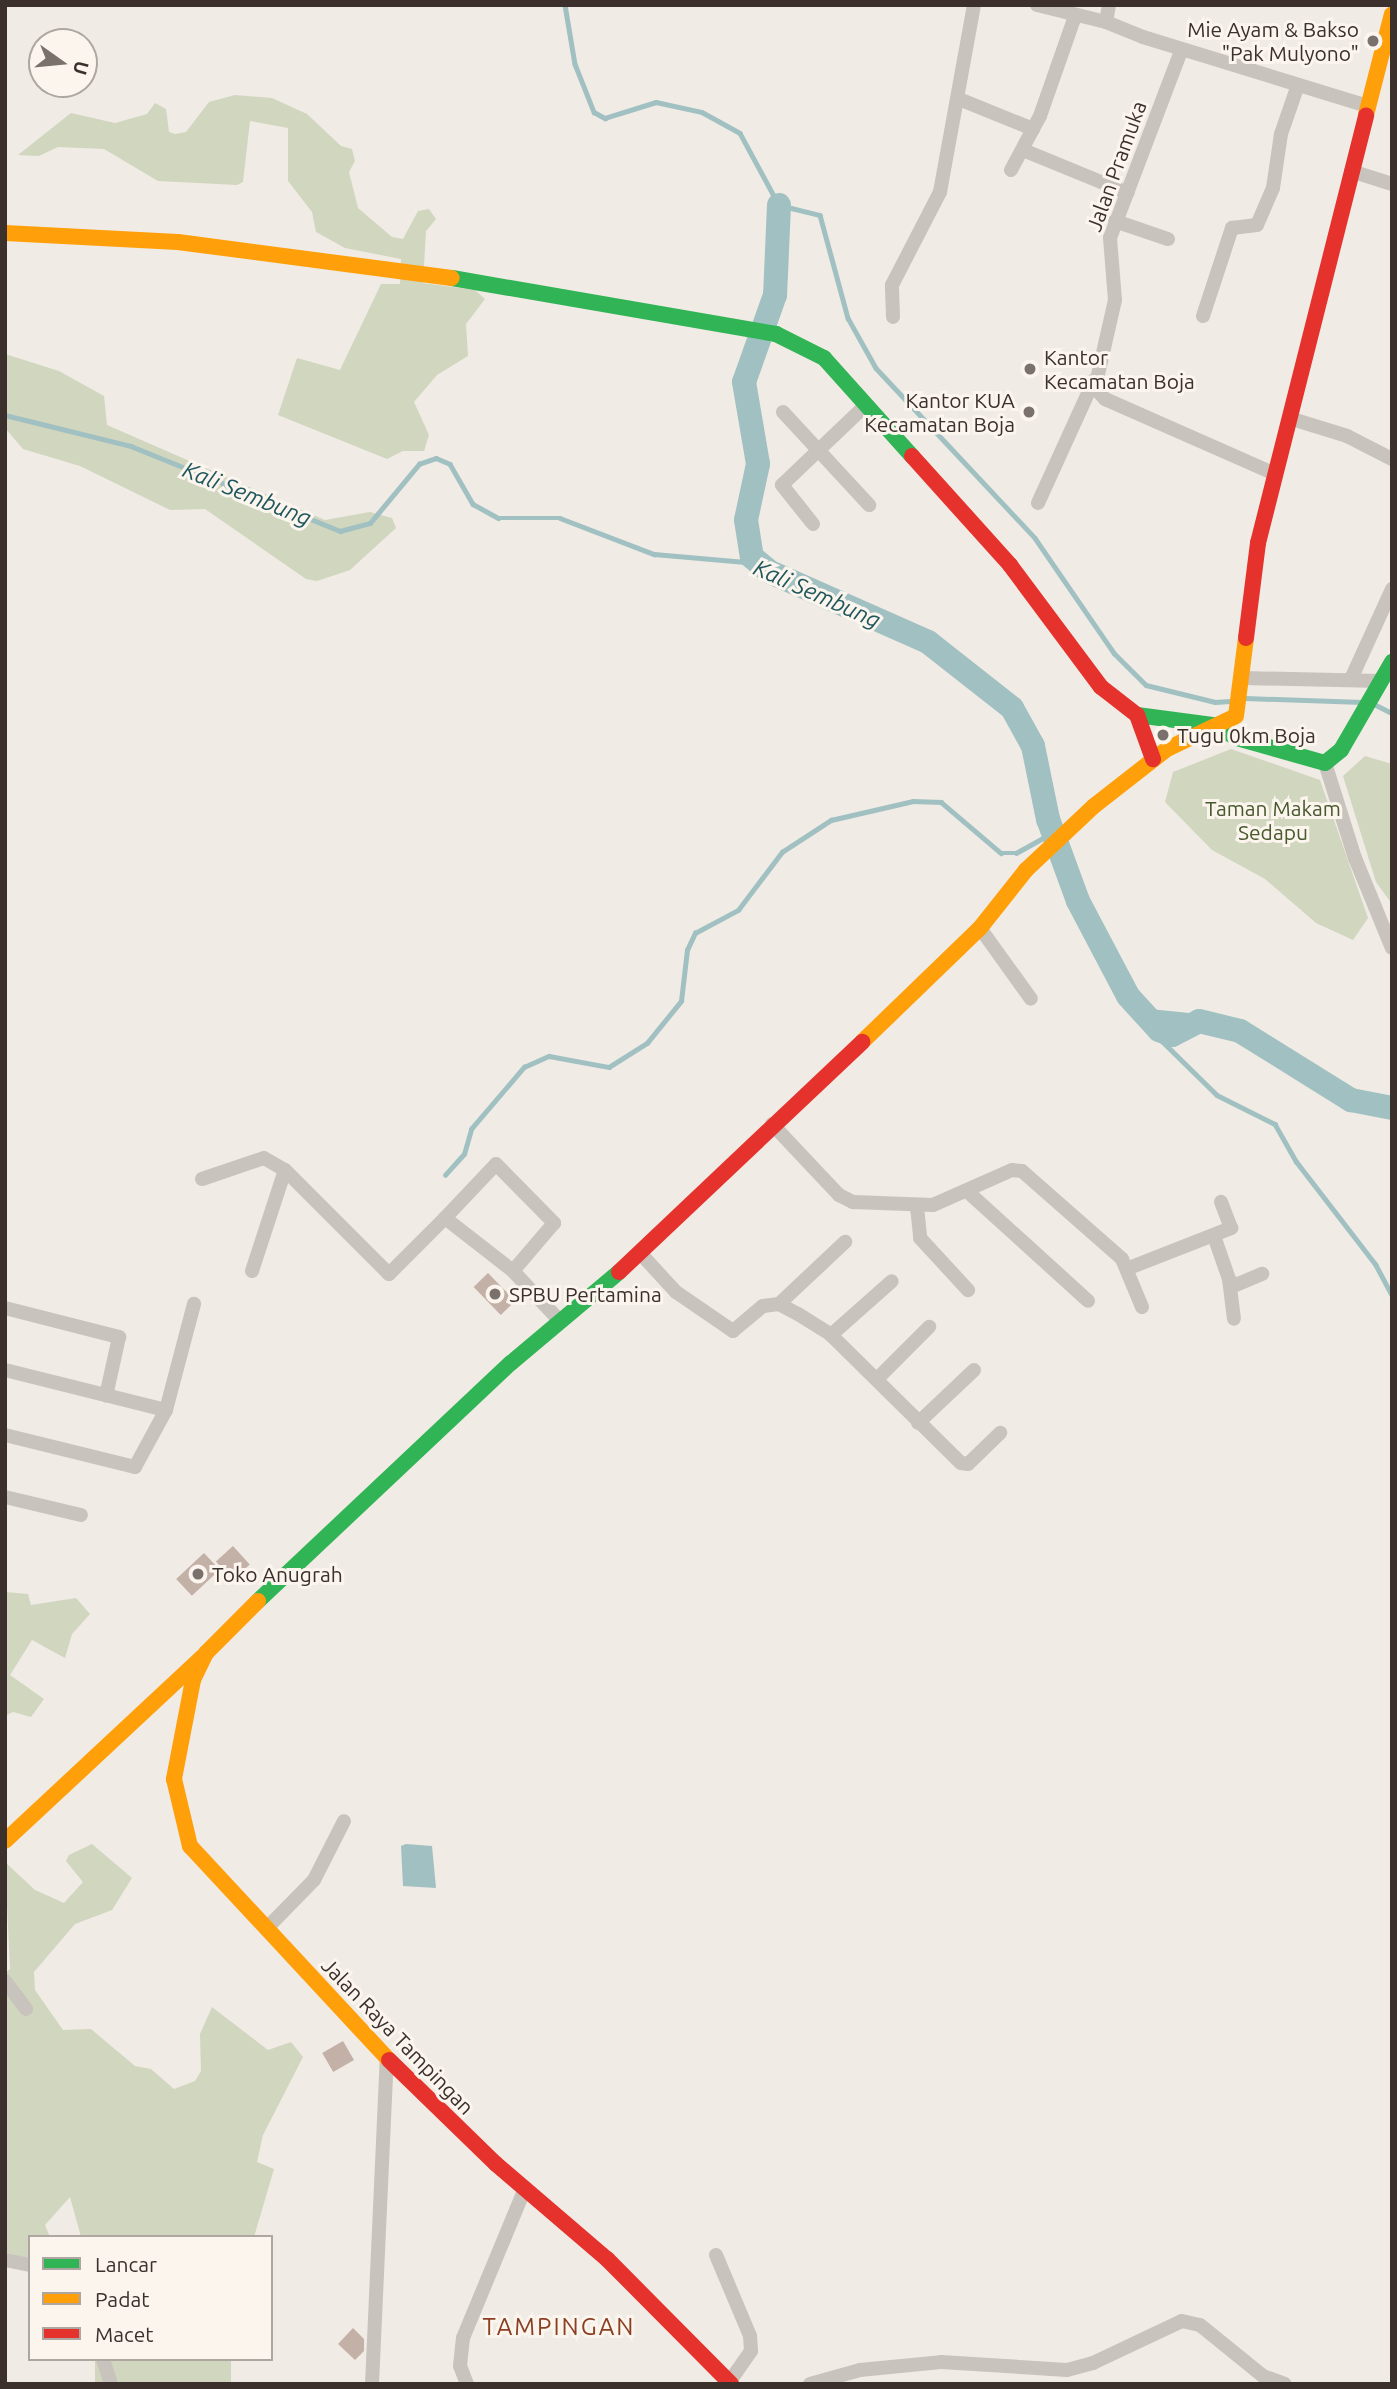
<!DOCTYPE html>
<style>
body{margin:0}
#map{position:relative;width:1397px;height:2389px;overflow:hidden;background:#f0ebe5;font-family:Ubuntu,sans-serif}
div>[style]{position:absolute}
.green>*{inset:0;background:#d1d6bf;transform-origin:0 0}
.water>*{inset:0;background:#a1c0c1}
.stream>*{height:4.5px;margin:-2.25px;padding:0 2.25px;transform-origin:2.25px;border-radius:2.25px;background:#a1c0c1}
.canal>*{height:14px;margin:-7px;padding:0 7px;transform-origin:7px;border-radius:7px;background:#a1c0c1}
.river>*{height:24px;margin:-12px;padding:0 12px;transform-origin:12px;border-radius:12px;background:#a1c0c1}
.building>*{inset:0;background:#c3b0a6;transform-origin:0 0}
.street>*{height:14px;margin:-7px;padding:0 7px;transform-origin:7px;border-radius:7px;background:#c9c3be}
.fast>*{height:16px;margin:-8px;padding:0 8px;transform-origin:8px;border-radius:8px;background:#30b455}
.slow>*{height:16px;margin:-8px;padding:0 8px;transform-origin:8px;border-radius:8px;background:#ff9f0a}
.jam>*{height:16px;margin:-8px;padding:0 8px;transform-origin:8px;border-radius:8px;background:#e5322d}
.dots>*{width:19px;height:19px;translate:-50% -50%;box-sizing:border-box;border:4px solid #fbf5ee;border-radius:50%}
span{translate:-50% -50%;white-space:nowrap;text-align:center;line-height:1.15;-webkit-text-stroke:6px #fbf5ee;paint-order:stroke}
.poi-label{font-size:21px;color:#3b302b}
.right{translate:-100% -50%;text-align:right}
.left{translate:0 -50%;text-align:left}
.street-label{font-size:21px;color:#3b302b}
.park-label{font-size:21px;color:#48592e}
.water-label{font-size:23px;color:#1f575d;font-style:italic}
.quarter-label{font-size:24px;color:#8b3f22;letter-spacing:2px}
.frame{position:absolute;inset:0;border:7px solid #3b302b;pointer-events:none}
.legend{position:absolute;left:28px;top:2235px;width:245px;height:126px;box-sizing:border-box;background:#fbf5ee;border:2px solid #aea6a0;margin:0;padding:9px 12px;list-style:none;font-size:21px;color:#3b302b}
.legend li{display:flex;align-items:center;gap:14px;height:35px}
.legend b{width:35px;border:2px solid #aea6a0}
.north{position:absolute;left:28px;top:28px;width:70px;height:70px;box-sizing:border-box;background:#fbf5ee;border:2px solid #aea6a0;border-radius:50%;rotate:105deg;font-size:19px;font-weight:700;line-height:28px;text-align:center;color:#3b302b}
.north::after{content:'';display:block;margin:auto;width:24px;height:32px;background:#7a716c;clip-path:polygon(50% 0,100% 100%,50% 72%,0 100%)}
</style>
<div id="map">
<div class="green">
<div style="clip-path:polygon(235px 95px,272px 98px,307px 114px,341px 146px,352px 149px,355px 161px,349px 172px,358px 208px,392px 237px,403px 239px,418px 211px,429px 209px,436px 219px,426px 231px,423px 283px,475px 290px,485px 299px,466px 324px,468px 356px,437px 375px,414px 402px,429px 435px,424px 451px,403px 451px,387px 459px,278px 415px,297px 358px,340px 370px,381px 284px,400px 284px,401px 259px,345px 248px,316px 232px,312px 212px,288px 181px,288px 128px,250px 121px,243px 182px,237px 185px,158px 181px,104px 149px,58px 147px,39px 156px,18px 155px,71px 113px,115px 123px,147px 114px,155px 103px,166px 109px,169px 132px,175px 134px,186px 132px,209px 102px)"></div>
<div style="clip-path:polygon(5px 354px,59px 371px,104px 396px,107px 425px,325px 520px,370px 512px,392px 518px,396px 528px,350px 570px,317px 581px,306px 579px,205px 509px,170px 510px,80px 466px,23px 449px,5px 428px)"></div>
<div style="clip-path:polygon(1231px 749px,1320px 780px,1368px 918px,1353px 940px,1316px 923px,1265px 879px,1212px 850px,1165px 802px,1173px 772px)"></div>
<div style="clip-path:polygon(1365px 756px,1392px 764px,1392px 904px,1376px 882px,1343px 776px)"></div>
<div style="clip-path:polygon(5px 1592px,28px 1594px,31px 1605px,76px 1598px,90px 1614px,72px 1634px,65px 1658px,32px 1640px,10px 1675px,44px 1699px,31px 1717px,13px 1712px,5px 1716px)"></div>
<div style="clip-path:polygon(92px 1844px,132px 1878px,112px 1910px,75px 1924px,34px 1972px,35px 1990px,63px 2030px,91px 2029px,135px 2066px,151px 2069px,174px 2089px,195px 2081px,201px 2071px,200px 2034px,212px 2007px,268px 2050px,291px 2042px,303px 2057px,263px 2135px,257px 2162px,274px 2169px,254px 2237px,81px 2237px,70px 2197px,45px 2225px,50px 2237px,30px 2237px,30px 2258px,5px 2254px,5px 1973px,10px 1969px,5px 1862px,35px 1890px,64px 1903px,83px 1882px,66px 1861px,69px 1855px)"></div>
<div style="left:95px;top:2359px;width:136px;height:25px"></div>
</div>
<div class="water">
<div style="clip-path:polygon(406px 1844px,432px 1846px,436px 1888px,403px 1886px,401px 1846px)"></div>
</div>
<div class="stream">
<div style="left:565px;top:5px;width:60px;rotate:80.4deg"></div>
<div style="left:575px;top:64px;width:52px;rotate:68.4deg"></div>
<div style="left:594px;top:112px;width:13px;rotate:29deg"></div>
<div style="left:605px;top:118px;width:53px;rotate:-17.4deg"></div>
<div style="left:656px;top:102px;width:47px;rotate:12.3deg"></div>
<div style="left:702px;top:112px;width:43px;rotate:28.9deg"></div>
<div style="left:740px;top:133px;width:82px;rotate:61.6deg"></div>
<div style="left:779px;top:205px;width:42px;rotate:13.7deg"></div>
<div style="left:820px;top:215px;width:107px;rotate:74.8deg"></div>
<div style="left:848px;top:318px;width:57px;rotate:60.8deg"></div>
<div style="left:876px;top:368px;width:233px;rotate:46.9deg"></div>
<div style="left:1035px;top:538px;width:140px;rotate:55.5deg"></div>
<div style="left:1114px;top:653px;width:45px;rotate:45deg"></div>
<div style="left:1146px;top:685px;width:71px;rotate:13.8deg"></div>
<div style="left:1215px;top:702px;width:15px;rotate:-4deg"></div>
<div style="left:5px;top:415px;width:130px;rotate:13.8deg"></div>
<div style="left:131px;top:446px;width:226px;rotate:22.1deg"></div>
<div style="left:340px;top:531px;width:31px;rotate:-15deg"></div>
<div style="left:370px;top:523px;width:77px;rotate:-50.3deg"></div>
<div style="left:419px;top:464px;width:18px;rotate:-19deg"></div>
<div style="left:436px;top:458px;width:15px;rotate:23deg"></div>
<div style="left:450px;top:464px;width:46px;rotate:60.1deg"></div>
<div style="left:473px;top:504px;width:29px;rotate:29deg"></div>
<div style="left:498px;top:518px;width:62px"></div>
<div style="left:560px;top:518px;width:101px;rotate:21deg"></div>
<div style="left:654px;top:554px;width:103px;rotate:5deg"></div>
<div style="left:1245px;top:698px;width:117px;rotate:2deg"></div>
<div style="left:1374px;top:704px;width:20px;rotate:27deg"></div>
<div style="left:1159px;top:1030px;width:8px;rotate:90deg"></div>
<div style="left:1159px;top:1038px;width:81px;rotate:44.5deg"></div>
<div style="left:1217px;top:1095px;width:65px;rotate:26.6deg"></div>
<div style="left:1275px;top:1124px;width:43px;rotate:60.4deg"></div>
<div style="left:1296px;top:1161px;width:131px;rotate:52.4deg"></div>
<div style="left:1376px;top:1265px;width:34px;rotate:62deg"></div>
<div style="left:445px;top:1175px;width:28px;rotate:-48deg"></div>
<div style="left:464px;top:1154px;width:26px;rotate:-74deg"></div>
<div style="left:471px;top:1129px;width:82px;rotate:-49.5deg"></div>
<div style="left:524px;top:1067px;width:27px;rotate:-24deg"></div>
<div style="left:549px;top:1056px;width:61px;rotate:10.4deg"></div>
<div style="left:609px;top:1067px;width:45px;rotate:-32.3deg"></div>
<div style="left:647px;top:1043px;width:54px;rotate:-51deg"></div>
<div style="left:681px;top:1001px;width:51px;rotate:-83.3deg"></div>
<div style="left:687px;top:950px;width:19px;rotate:-65deg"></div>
<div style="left:695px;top:933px;width:49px;rotate:-28.1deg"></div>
<div style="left:738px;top:910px;width:73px;rotate:-52.8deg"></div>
<div style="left:782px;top:852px;width:59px;rotate:-33.1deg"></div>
<div style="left:831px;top:820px;width:84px;rotate:-13deg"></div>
<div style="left:913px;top:801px;width:28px;rotate:2deg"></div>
<div style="left:941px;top:802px;width:79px;rotate:40.4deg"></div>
<div style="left:1001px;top:853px;width:15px"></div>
<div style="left:1016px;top:853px;width:35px;rotate:-29deg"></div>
</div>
<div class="canal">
<div style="left:1149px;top:1016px;width:50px;rotate:5.7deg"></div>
</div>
<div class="river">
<div style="left:779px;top:205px;width:90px;rotate:92.5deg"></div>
<div style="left:775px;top:295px;width:92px;rotate:109.6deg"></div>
<div style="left:744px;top:382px;width:83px;rotate:80.3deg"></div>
<div style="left:758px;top:464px;width:57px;rotate:102.1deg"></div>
<div style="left:746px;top:520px;width:37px;rotate:81deg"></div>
<div style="left:752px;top:557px;width:23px;rotate:40deg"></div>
<div style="left:770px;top:572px;width:173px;rotate:23.9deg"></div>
<div style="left:928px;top:642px;width:107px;rotate:38.2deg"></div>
<div style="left:1012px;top:708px;width:43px;rotate:61.1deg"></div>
<div style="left:1033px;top:746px;width:75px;rotate:78.4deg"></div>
<div style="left:1048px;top:819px;width:87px;rotate:69.9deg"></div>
<div style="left:1078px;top:901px;width:107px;rotate:62.2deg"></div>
<div style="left:1128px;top:996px;width:46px;rotate:47.6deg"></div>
<div style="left:1159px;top:1030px;width:14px;rotate:21deg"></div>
<div style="left:1172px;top:1035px;width:30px;rotate:-27deg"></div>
<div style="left:1199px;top:1021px;width:42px;rotate:13.7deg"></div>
<div style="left:1240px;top:1031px;width:131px;rotate:31.9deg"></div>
<div style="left:1351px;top:1100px;width:42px;rotate:11deg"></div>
</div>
<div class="building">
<div style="left:488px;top:1273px;width:39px;height:20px;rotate:46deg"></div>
<div style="left:233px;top:1546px;width:25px;height:23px;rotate:48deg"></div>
<div style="left:204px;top:1553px;width:23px;height:38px;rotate:47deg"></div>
<div style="left:343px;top:2041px;width:22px;height:24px;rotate:60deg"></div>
<div style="clip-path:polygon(353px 2328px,364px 2339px,364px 2351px,355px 2360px,338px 2344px)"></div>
</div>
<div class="street">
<div style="left:1037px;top:5px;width:71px;rotate:13.8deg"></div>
<div style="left:1109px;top:5px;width:17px;rotate:100deg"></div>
<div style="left:1106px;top:22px;width:40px;rotate:22deg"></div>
<div style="left:1143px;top:37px;width:234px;rotate:17.1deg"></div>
<div style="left:1181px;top:51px;width:200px;rotate:110.8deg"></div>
<div style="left:1110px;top:238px;width:62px;rotate:85.4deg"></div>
<div style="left:1115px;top:300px;width:90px;rotate:102.8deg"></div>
<div style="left:1095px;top:388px;width:15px;rotate:48deg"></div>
<div style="left:1105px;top:399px;width:186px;rotate:23.8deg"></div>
<div style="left:959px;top:99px;width:80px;rotate:22.1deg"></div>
<div style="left:1023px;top:150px;width:113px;rotate:22.3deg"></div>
<div style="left:1011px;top:170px;width:61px;rotate:-61.8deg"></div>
<div style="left:1040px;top:116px;width:106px;rotate:-70.7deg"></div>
<div style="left:1351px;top:171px;width:43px;rotate:17.6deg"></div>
<div style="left:1115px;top:221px;width:56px;rotate:18.8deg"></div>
<div style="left:1203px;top:316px;width:93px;rotate:-71.8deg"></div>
<div style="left:1232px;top:228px;width:25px;rotate:-7deg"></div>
<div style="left:1257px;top:225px;width:40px;rotate:-66.6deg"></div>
<div style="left:1273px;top:188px;width:55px;rotate:-81.6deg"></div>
<div style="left:1281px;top:134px;width:52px;rotate:-70.9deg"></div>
<div style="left:893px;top:317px;width:32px;rotate:-92deg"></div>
<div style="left:892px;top:285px;width:105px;rotate:-62.7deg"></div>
<div style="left:940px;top:192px;width:190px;rotate:-79.7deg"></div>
<div style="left:783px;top:412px;width:127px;rotate:47.2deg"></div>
<div style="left:1289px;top:418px;width:61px;rotate:17.2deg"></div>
<div style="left:1347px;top:436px;width:51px;rotate:27.1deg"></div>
<div style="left:1038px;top:503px;width:135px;rotate:-65.5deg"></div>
<div style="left:813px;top:524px;width:50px;rotate:-128.5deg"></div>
<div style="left:782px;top:485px;width:115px;rotate:-43.6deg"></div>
<div style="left:1244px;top:678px;width:137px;rotate:1.3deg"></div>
<div style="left:1351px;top:679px;width:99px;rotate:-65.5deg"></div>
<div style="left:1325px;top:763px;width:100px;rotate:72.5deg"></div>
<div style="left:1355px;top:858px;width:97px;rotate:67.7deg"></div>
<div style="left:980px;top:928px;width:87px;rotate:54.3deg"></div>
<div style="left:772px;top:1124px;width:98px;rotate:46.7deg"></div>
<div style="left:839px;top:1195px;width:16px;rotate:27deg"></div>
<div style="left:853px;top:1202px;width:80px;rotate:2.1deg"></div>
<div style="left:933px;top:1205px;width:86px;rotate:-23.9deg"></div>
<div style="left:1012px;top:1170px;width:10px;rotate:6deg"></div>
<div style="left:1022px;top:1171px;width:133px;rotate:41.3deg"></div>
<div style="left:1122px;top:1259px;width:52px;rotate:67.4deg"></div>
<div style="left:202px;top:1179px;width:65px;rotate:-18.7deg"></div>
<div style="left:264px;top:1158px;width:24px;rotate:30deg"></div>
<div style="left:968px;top:1192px;width:162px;rotate:42.2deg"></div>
<div style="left:917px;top:1207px;width:31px;rotate:84deg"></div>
<div style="left:920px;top:1238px;width:71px;rotate:47.3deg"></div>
<div style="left:445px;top:1218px;width:74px;rotate:-46.6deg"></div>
<div style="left:496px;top:1164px;width:83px;rotate:45.5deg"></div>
<div style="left:554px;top:1223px;width:63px;rotate:130.5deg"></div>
<div style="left:1214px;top:1236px;width:46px;rotate:70.8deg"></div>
<div style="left:1229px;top:1279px;width:40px;rotate:82.9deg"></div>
<div style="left:641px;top:1254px;width:52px;rotate:47.4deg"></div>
<div style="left:676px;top:1292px;width:69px;rotate:34.4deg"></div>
<div style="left:733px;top:1331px;width:39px;rotate:-40deg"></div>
<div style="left:763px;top:1306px;width:16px;rotate:-7deg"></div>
<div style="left:779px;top:1304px;width:21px;rotate:28deg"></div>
<div style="left:798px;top:1314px;width:39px;rotate:32deg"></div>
<div style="left:831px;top:1335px;width:182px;rotate:44.6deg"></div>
<div style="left:961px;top:1463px;width:7px;rotate:8deg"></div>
<div style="left:968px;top:1464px;width:45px;rotate:-44.1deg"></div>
<div style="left:1129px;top:1268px;width:110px;rotate:-21.4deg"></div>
<div style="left:1231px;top:1228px;width:28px;rotate:-111deg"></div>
<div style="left:252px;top:1271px;width:106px;rotate:-71.9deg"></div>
<div style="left:285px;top:1170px;width:147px;rotate:45deg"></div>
<div style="left:389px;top:1274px;width:79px;rotate:-45deg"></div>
<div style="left:445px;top:1218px;width:86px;rotate:37.9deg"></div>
<div style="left:513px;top:1271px;width:67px;rotate:46.8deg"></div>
<div style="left:1231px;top:1287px;width:34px;rotate:-23deg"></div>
<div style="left:779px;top:1304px;width:91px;rotate:-43.2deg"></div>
<div style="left:5px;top:1308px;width:118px;rotate:14.3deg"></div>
<div style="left:119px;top:1337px;width:60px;rotate:102.4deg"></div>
<div style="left:831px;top:1335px;width:81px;rotate:-41.5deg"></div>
<div style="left:5px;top:1370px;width:166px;rotate:14deg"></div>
<div style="left:166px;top:1410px;width:110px;rotate:-75.2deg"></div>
<div style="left:877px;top:1379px;width:74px;rotate:-45deg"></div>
<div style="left:918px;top:1423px;width:77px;rotate:-43.4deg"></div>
<div style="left:5px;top:1435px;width:134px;rotate:13.8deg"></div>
<div style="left:135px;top:1467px;width:65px;rotate:-61.5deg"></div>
<div style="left:5px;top:1497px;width:78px;rotate:13.3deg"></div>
<div style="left:266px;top:1929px;width:69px;rotate:-45.6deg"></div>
<div style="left:314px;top:1880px;width:66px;rotate:-63deg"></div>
<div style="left:5px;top:1981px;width:35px;rotate:53deg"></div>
<div style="left:716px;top:2255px;width:88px;rotate:67.2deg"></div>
<div style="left:750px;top:2336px;width:15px;rotate:86deg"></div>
<div style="left:751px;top:2351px;width:38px;rotate:125deg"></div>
<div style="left:5px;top:2260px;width:25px;rotate:11deg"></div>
<div style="left:103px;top:2359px;width:26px;rotate:72deg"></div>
<div style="left:372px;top:2384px;width:326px;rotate:-87.4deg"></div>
<div style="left:467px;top:2384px;width:19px;rotate:-111deg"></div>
<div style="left:460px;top:2366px;width:28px;rotate:-84deg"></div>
<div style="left:463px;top:2338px;width:162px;rotate:-67.5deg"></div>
<div style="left:810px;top:2384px;width:52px;rotate:-15.6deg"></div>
<div style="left:860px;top:2370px;width:81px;rotate:-5.6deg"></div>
<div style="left:941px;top:2362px;width:126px;rotate:3.6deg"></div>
<div style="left:1067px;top:2370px;width:27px;rotate:-15deg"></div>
<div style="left:1093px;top:2363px;width:98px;rotate:-25.3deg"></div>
<div style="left:1182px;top:2321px;width:18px;rotate:13deg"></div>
<div style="left:1200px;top:2325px;width:81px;rotate:39deg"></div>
<div style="left:1263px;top:2376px;width:23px;rotate:20deg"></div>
</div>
<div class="fast">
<div style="left:452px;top:278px;width:329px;rotate:9.8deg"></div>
<div style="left:776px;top:334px;width:54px;rotate:26.6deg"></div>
<div style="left:824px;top:358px;width:132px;rotate:48.1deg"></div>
<div style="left:1137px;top:715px;width:76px;rotate:7.6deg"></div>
<div style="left:1212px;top:725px;width:28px;rotate:27deg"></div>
<div style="left:1237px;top:738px;width:91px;rotate:15.9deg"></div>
<div style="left:1325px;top:763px;width:21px;rotate:-39deg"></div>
<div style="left:1341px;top:750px;width:102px;rotate:-59.9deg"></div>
<div style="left:258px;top:1601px;width:347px;rotate:-43.3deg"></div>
<div style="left:511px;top:1363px;width:141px;rotate:-40.1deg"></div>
</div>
<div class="slow">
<div style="left:1366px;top:115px;width:104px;rotate:-75.6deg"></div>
<div style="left:5px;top:233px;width:173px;rotate:3deg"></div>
<div style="left:178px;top:242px;width:276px;rotate:7.5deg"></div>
<div style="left:862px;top:1042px;width:164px;rotate:-44deg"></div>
<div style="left:980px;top:928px;width:74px;rotate:-51.6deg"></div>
<div style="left:1026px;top:870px;width:93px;rotate:-43.3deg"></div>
<div style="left:1094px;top:806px;width:93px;rotate:-38deg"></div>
<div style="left:1167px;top:749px;width:76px;rotate:-25.6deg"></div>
<div style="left:1236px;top:716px;width:79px;rotate:-82.7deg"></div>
<div style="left:258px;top:1601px;width:74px;rotate:135deg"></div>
<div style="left:206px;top:1653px;width:30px;rotate:116deg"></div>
<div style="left:193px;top:1680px;width:101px;rotate:100.9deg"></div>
<div style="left:174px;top:1779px;width:69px;rotate:76.6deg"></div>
<div style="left:190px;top:1846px;width:292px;rotate:47.1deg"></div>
<div style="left:5px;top:1841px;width:270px;rotate:-43deg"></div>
</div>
<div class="jam">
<div style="left:912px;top:456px;width:147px;rotate:48deg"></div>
<div style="left:1010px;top:565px;width:152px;rotate:53.3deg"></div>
<div style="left:1101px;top:687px;width:46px;rotate:37.9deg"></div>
<div style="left:1137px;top:715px;width:47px;rotate:70deg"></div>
<div style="left:1246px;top:638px;width:96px;rotate:-82.8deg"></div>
<div style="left:1258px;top:543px;width:441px;rotate:-75.8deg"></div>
<div style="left:619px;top:1272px;width:335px;rotate:-43.4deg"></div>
<div style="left:389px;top:2060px;width:149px;rotate:44.2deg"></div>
<div style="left:496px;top:2164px;width:146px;rotate:40.6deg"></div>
<div style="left:607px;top:2259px;width:176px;rotate:45.2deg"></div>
</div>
<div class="dots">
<div style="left:1373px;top:41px;background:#7a716c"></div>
<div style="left:1030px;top:369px;background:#7a716c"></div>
<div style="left:1029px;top:412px;background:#7a716c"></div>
<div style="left:1163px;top:735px;background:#7a716c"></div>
<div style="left:495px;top:1294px;background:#7a716c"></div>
<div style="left:198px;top:1574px;background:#7a716c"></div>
</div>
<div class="poi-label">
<span class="right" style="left:1359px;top:41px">Mie Ayam &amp; Bakso<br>"Pak Mulyono"</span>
<span class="left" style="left:1044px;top:369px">Kantor<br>Kecamatan Boja</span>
<span class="right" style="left:1015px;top:412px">Kantor KUA<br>Kecamatan Boja</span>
<span class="left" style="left:1177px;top:735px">Tugu 0km Boja</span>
<span class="left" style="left:509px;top:1294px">SPBU Pertamina</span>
<span class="left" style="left:212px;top:1574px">Toko Anugrah</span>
</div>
<div class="street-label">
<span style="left:1116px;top:166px;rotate:-70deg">Jalan Pramuka</span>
<span style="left:398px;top:2036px;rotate:46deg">Jalan Raya Tampingan</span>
</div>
<div class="park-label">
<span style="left:1273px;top:820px">Taman Makam<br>Sedapu</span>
</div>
<div class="water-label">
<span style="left:247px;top:494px;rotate:22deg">Kali Sembung</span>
<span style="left:817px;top:594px;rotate:24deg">Kali Sembung</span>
</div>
<div class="quarter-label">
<span style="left:559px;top:2327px">TAMPINGAN</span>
</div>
<div class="frame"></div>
<ul class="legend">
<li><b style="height:9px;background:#30b455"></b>Lancar</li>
<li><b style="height:9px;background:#ff9f0a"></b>Padat</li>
<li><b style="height:9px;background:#e5322d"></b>Macet</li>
</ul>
<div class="north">U</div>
</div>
